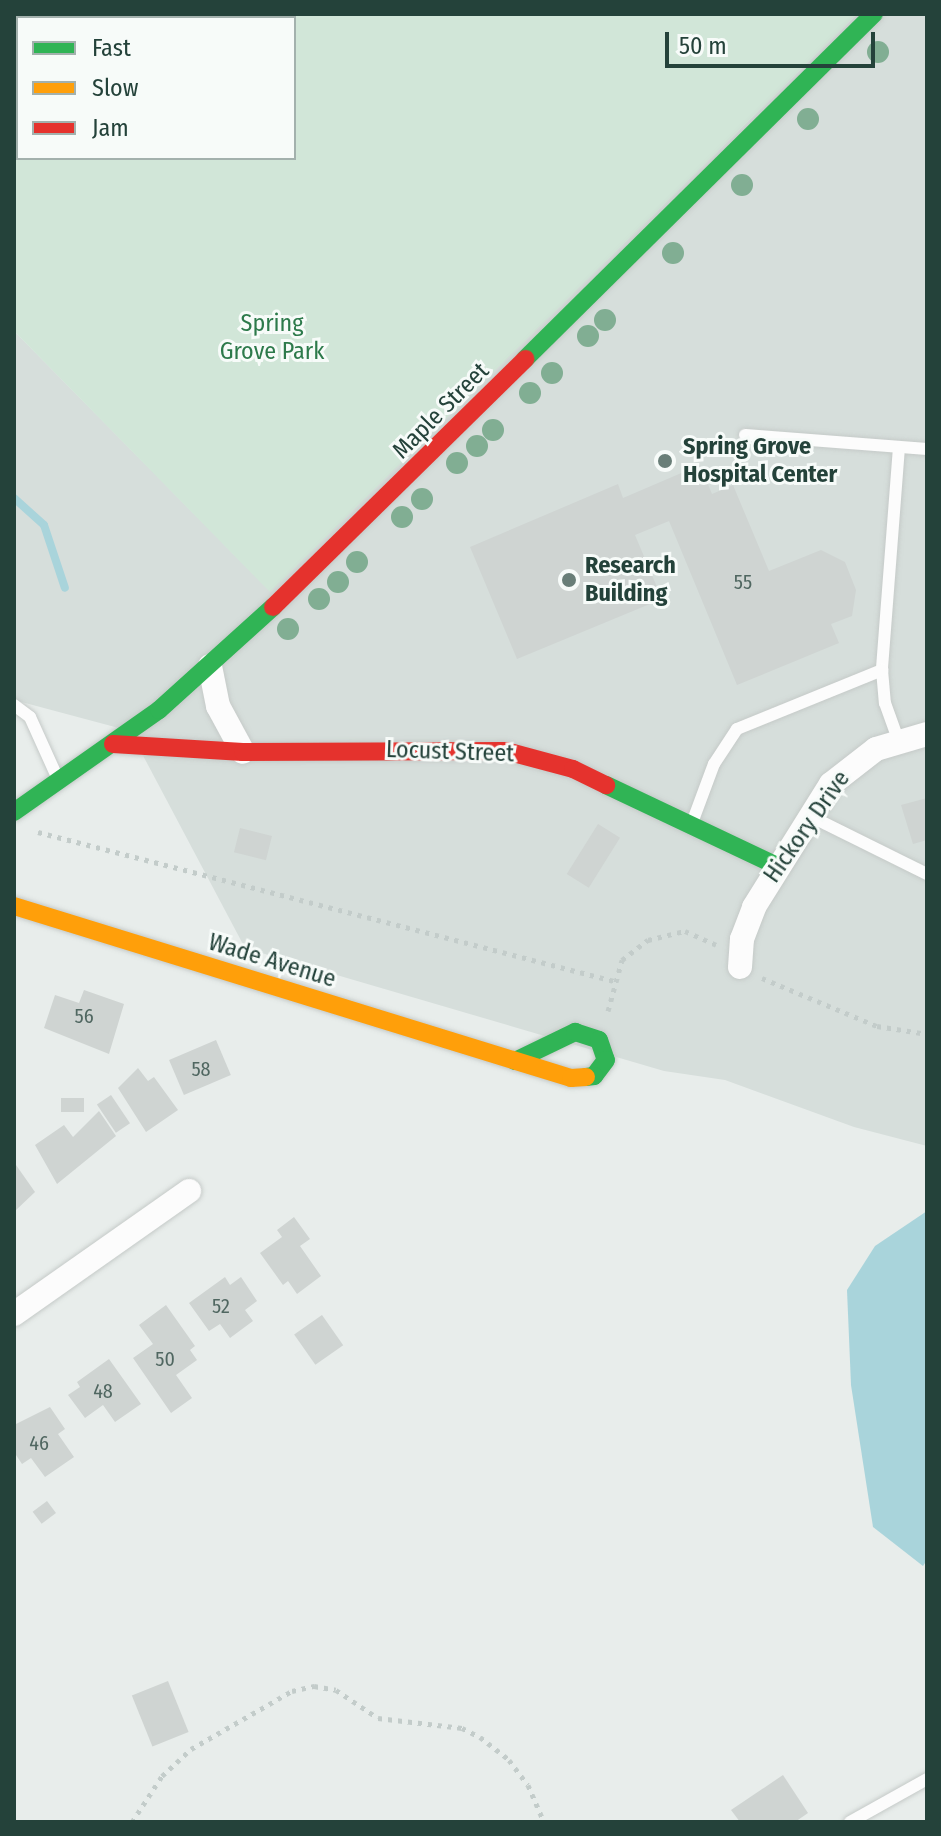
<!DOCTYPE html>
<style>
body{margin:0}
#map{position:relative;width:941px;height:1836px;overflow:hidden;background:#e8edeb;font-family:"Fira Sans Condensed",sans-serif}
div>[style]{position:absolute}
.built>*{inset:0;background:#d6dedb}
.green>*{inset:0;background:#d1e6d8}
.water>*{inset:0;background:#a9d4db}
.stream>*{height:8px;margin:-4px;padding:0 4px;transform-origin:4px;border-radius:4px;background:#a9d4db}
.building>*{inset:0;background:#cfd4d2;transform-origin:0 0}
.path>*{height:5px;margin-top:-2.5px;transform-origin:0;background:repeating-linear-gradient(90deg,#c3ccca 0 4px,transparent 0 10px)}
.roads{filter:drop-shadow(0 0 2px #c5cac8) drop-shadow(0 0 2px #c5cac8)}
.lane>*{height:12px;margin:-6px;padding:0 6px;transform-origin:6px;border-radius:6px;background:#fcfcfc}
.street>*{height:24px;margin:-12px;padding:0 12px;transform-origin:12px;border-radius:12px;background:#fcfcfc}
.fast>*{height:18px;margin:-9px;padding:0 9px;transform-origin:9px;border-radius:9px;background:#30b455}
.slow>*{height:18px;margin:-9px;padding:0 9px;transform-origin:9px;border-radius:9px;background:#ff9f0a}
.jam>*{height:18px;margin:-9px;padding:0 9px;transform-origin:9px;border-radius:9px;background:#e5322d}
.trees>*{width:22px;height:22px;margin:-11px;border-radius:50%;background:#81ae93}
.dots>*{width:22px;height:22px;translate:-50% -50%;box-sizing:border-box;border:4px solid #f7fbf9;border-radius:50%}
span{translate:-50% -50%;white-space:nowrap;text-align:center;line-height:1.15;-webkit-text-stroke:6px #f7fbf9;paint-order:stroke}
.number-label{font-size:20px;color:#506761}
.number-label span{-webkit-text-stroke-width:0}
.park-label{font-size:24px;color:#2d7a4b}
.street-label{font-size:24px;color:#24423a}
.poi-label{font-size:24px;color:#24423a;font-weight:700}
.left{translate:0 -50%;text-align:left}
.frame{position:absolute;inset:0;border:16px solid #24423a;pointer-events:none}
.legend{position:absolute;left:16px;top:16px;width:280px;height:144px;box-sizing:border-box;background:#f7fbf9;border:2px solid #a3b1ad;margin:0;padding:10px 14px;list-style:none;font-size:24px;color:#24423a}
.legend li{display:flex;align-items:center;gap:16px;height:40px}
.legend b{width:40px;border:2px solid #a3b1ad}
.scale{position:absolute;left:665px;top:32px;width:210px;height:36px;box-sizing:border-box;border:4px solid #24423a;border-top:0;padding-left:10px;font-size:24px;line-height:28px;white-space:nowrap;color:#24423a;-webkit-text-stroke:6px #f7fbf9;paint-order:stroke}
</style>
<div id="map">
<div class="built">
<div style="clip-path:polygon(857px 14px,927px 14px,927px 1146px,854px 1127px,725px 1080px,664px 1071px,245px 948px,130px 731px,14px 700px,14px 331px,270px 591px)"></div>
</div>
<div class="green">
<div style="clip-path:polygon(evenodd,14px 14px,857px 14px,270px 592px,14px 331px,14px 14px,18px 18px,294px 18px,294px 158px,18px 158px,18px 18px)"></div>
</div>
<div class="water">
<div style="clip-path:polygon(927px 1211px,927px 1560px,923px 1566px,873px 1527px,851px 1385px,847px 1290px,875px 1246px)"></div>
</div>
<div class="stream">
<div style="left:14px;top:498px;width:40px;rotate:42deg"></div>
<div style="left:44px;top:525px;width:66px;rotate:71.6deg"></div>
</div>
<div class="building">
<div style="clip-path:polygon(700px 465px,712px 494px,733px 485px,769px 571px,821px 550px,845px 562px,856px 590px,852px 616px,831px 624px,839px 643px,737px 685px,669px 521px,635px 535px,662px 599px,517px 659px,470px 547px,618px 484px,623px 498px)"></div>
<div style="clip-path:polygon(927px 798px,927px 840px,913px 844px,901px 805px)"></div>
<div style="left:598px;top:824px;width:26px;height:59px;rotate:32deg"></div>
<div style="left:240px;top:828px;width:33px;height:25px;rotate:14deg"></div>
<div style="clip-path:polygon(84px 990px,124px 1004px,109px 1054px,44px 1028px,55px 995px,79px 1003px)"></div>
<div style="left:216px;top:1040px;width:38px;height:51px;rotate:67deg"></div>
<div style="clip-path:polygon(138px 1068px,148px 1081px,154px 1077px,178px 1110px,146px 1132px,118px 1088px)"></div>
<div style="left:111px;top:1095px;width:34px;height:17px;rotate:56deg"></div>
<div style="left:61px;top:1098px;width:23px;height:14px"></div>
<div style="clip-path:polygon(99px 1111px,116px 1136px,57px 1184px,35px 1145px,64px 1125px,73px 1137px)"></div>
<div style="clip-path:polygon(16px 1165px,35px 1192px,14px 1212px,14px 1166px)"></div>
<div style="clip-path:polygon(294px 1217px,310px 1239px,300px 1246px,321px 1276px,297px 1294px,288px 1281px,283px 1285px,260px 1253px,282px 1237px,277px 1230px)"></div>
<div style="clip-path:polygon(225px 1277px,230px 1285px,241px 1277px,257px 1301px,245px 1310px,253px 1321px,230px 1338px,220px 1324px,209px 1331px,189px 1303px)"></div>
<div style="clip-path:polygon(166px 1305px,195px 1346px,190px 1350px,197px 1360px,176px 1375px,192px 1398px,171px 1413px,133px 1358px,153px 1344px,139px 1325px)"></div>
<div style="left:322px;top:1315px;width:37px;height:34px;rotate:55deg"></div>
<div style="clip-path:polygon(109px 1359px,141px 1404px,115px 1422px,103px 1405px,85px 1418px,68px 1395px,80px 1387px,77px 1382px)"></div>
<div style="clip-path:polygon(50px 1407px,65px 1429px,58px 1434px,74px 1457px,45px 1477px,31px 1458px,22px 1464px,14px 1452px,14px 1425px)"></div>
<div style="left:47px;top:1501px;width:15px;height:18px;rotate:53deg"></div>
<div style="left:168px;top:1681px;width:55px;height:39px;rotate:68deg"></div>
<div style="clip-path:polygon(783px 1775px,808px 1813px,795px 1822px,740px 1822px,731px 1810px)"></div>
</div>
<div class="path">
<div style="left:38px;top:832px;width:595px;rotate:14.5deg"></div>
<div style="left:762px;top:978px;width:125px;rotate:22.7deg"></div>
<div style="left:877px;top:1026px;width:51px;rotate:9.1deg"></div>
<div style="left:608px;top:1011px;width:53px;rotate:-74.6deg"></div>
<div style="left:622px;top:960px;width:33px;rotate:-38deg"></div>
<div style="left:648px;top:940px;width:38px;rotate:-14deg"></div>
<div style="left:685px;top:931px;width:34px;rotate:24deg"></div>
<div style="left:132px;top:1822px;width:55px;rotate:-56.9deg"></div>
<div style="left:162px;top:1776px;width:40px;rotate:-43deg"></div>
<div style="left:191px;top:1749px;width:116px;rotate:-29.9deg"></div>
<div style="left:292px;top:1691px;width:23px;rotate:-13deg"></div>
<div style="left:314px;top:1686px;width:22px;rotate:10deg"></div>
<div style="left:336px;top:1690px;width:50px;rotate:33.7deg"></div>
<div style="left:378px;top:1718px;width:85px;rotate:6.8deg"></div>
<div style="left:462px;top:1728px;width:20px;rotate:27deg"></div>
<div style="left:480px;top:1737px;width:37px;rotate:38deg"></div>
<div style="left:509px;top:1760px;width:31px;rotate:53deg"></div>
<div style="left:528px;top:1785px;width:40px;rotate:66.6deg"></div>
</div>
<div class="roads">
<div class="lane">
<div style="left:745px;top:435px;width:183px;rotate:4.4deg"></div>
<div style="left:899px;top:447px;width:224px;rotate:94.4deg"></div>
<div style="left:882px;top:670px;width:33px;rotate:85deg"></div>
<div style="left:885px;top:703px;width:41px;rotate:70.3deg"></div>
<div style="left:14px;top:705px;width:20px;rotate:37deg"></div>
<div style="left:30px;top:717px;width:68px;rotate:65.7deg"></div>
<div style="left:810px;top:816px;width:131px;rotate:26.4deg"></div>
<div style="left:692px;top:823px;width:63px;rotate:-69.6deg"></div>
<div style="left:714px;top:764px;width:42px;rotate:-56.7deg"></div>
<div style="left:737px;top:729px;width:157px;rotate:-22.1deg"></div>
<div style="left:850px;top:1822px;width:88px;rotate:-29.2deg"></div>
</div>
<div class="street">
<div style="left:210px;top:666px;width:41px;rotate:78.7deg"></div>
<div style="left:218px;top:706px;width:52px;rotate:61.5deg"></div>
<div style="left:740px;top:967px;width:28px;rotate:-86deg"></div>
<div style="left:742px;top:939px;width:34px;rotate:-69deg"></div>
<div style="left:754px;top:907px;width:145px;rotate:-58deg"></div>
<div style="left:831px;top:784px;width:57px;rotate:-37.9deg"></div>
<div style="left:876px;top:749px;width:53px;rotate:-16.4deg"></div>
<div style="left:14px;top:1314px;width:214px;rotate:-35.1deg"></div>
</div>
<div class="fast">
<div style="left:525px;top:359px;width:491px;rotate:-44.7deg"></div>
<div style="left:606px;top:785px;width:189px;rotate:25.3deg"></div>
<div style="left:14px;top:812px;width:177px;rotate:-35.1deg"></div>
<div style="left:159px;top:710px;width:154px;rotate:-42.1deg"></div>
<div style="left:515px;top:1061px;width:67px;rotate:-25.8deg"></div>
<div style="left:575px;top:1032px;width:25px;rotate:18deg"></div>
<div style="left:599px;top:1040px;width:21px;rotate:71deg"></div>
<div style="left:606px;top:1060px;width:20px;rotate:127deg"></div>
<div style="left:594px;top:1076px;width:8px;rotate:173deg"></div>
</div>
<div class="slow">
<div style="left:14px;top:906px;width:583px;rotate:17.16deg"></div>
<div style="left:571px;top:1078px;width:15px;rotate:-4deg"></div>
</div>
<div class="jam">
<div style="left:273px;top:607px;width:354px;rotate:-44.5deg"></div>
<div style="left:113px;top:744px;width:130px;rotate:3.5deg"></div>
<div style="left:243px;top:752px;width:263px;rotate:-0.2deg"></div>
<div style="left:506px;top:751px;width:69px;rotate:15deg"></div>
<div style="left:573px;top:769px;width:37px;rotate:26deg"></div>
</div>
</div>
<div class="trees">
<div style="left:878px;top:52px"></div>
<div style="left:808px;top:119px"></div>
<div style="left:742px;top:185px"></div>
<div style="left:673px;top:253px"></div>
<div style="left:605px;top:320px"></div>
<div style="left:588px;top:336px"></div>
<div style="left:552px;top:373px"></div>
<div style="left:530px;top:393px"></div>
<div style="left:493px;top:430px"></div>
<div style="left:477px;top:446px"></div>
<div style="left:457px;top:463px"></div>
<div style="left:422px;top:499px"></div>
<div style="left:402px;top:517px"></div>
<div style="left:357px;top:562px"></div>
<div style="left:338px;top:582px"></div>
<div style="left:319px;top:599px"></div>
<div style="left:288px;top:629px"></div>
</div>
<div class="dots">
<div style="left:665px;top:461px;background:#697e78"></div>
<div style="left:569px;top:580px;background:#697e78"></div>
</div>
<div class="number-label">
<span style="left:743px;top:582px">55</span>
<span style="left:84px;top:1016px">56</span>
<span style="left:201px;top:1069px">58</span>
<span style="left:221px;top:1306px">52</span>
<span style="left:165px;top:1359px">50</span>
<span style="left:103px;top:1391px">48</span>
<span style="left:39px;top:1443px">46</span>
</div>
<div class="park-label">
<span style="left:272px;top:338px">Spring<br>Grove Park</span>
</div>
<div class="street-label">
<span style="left:441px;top:411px;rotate:-45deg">Maple Street</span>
<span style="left:450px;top:752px;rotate:2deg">Locust Street</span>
<span style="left:807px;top:827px;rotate:-55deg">Hickory Drive</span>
<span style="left:272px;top:961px;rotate:17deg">Wade Avenue</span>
</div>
<div class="poi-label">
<span class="left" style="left:683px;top:461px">Spring Grove<br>Hospital Center</span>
<span class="left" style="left:585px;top:580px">Research<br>Building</span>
</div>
<div class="frame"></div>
<ul class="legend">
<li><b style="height:10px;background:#30b455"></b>Fast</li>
<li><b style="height:10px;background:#ff9f0a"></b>Slow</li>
<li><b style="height:10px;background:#e5322d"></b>Jam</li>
</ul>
<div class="scale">50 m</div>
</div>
